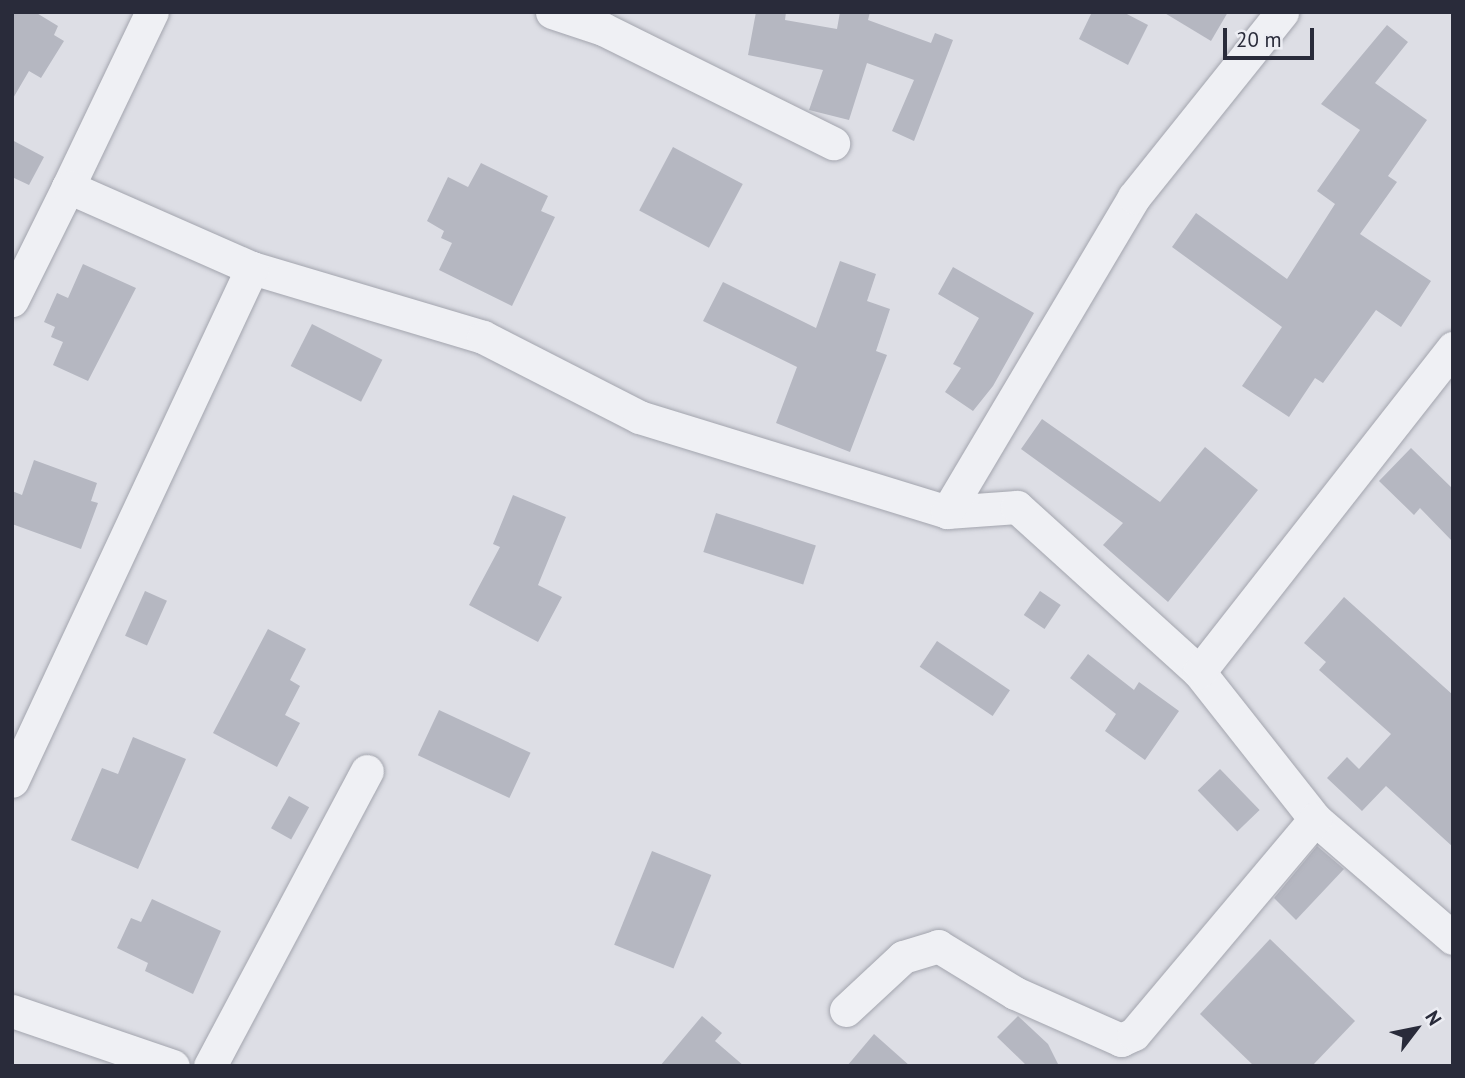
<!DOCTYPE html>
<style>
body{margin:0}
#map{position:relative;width:1465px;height:1078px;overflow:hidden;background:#dddee5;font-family:"PT Sans",sans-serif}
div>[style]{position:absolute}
.building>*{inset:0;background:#b5b7c1;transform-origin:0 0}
.roads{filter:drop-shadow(0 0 2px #a3a5ae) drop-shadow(0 0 2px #a3a5ae)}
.minor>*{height:33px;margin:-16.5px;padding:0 16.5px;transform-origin:16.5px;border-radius:16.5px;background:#eff0f4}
span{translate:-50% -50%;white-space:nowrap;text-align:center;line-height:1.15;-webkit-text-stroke:7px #ecedf3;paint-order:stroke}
.frame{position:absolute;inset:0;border:14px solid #292b3a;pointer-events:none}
.north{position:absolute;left:1381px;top:994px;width:70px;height:70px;-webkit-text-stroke:5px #ecedf3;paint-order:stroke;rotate:58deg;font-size:19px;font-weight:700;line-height:28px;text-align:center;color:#292b3a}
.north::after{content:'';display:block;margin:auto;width:24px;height:32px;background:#292b3a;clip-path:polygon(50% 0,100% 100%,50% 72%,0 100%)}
.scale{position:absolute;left:1223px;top:28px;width:91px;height:32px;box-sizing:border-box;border:4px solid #292b3a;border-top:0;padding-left:9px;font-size:21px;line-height:24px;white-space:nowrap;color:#292b3a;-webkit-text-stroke:5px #ecedf3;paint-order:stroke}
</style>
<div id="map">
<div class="building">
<div style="clip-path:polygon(12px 12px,35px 12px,58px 26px,54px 35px,64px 41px,41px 78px,29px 71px,12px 100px)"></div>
<div style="clip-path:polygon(756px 12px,786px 12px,785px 20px,837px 29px,840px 12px,870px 12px,868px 20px,931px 43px,935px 33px,953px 40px,914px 141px,892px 131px,914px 80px,867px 63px,849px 120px,809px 110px,823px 70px,748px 55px)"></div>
<div style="clip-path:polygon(1092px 12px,1123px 12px,1148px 25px,1128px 65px,1079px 39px)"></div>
<div style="clip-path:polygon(1163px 12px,1228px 12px,1211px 41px)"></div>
<div style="clip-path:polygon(1387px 25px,1408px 42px,1375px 83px,1427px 120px,1388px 176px,1397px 182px,1360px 234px,1431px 281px,1401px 327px,1376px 310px,1323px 383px,1315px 378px,1289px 417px,1242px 386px,1282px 327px,1172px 247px,1196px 213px,1287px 279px,1335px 204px,1317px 191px,1360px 130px,1321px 104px)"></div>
<div style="clip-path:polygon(12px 140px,44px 157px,29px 185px,12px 177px)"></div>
<div style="left:673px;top:147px;width:79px;height:72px;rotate:28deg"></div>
<div style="clip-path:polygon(481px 163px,548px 196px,541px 211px,555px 217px,512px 306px,439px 270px,452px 243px,441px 238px,444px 231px,427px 221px,448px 177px,468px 187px)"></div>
<div style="clip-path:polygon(840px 261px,876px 274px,867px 301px,890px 309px,876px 351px,887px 355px,850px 452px,776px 423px,797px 367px,703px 321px,723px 282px,816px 328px)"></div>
<div style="clip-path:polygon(83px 264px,136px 288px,88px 381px,53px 365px,63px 342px,51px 337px,55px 327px,44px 322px,57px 293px,68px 298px)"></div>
<div style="clip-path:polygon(953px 267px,1034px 313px,993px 386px,973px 411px,945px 392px,961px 368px,953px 364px,979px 318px,938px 294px)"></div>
<div style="left:312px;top:324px;width:79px;height:47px;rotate:27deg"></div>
<div style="clip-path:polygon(1042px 419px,1160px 502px,1205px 447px,1258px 490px,1168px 602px,1103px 545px,1123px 523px,1021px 449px)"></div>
<div style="clip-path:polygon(1411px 448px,1453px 489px,1453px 542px,1420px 508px,1414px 515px,1379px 481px)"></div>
<div style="clip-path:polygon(34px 460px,97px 483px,91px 501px,98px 503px,81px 549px,12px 524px,12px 491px,22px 495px)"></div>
<div style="clip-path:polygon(513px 495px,566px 517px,538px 585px,562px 597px,538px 642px,469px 605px,500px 547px,493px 544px)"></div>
<div style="left:716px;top:513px;width:105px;height:41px;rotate:18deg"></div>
<div style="left:145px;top:591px;width:24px;height:49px;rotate:24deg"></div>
<div style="left:1040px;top:591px;width:25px;height:29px;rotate:34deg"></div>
<div style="clip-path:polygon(1344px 597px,1453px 695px,1453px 847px,1386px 786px,1362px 811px,1327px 778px,1347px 757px,1359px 769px,1391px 734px,1319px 670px,1326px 662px,1304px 643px)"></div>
<div style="clip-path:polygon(268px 629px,306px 649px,290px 680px,300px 686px,285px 715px,300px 723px,277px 767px,213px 733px)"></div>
<div style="left:937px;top:641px;width:88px;height:31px;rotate:34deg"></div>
<div style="clip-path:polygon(1088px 654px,1134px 690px,1139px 682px,1179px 711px,1145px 760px,1105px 731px,1116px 714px,1070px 678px)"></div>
<div style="left:439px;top:710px;width:101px;height:50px;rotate:25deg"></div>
<div style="clip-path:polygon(133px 737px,186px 759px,138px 869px,71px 840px,102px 768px,118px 774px)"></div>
<div style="left:1220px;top:769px;width:57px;height:31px;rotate:46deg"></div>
<div style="left:289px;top:796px;width:23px;height:37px;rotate:29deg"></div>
<div style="clip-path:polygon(1317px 846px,1344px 869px,1296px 920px,1274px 898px)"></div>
<div style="left:652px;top:851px;width:64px;height:101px;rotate:22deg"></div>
<div style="clip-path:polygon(152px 899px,221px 931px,193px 994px,145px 971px,148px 963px,117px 948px,131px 918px,141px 922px)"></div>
<div style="clip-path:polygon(1270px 939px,1355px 1021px,1312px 1066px,1254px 1066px,1200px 1014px)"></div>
<div style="clip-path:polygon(702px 1016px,722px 1033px,715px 1041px,744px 1066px,660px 1066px)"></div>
<div style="clip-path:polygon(1018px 1016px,1048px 1044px,1059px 1066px,1027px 1066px,997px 1037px)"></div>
<div style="clip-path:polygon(874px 1034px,910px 1066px,847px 1066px)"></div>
</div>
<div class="roads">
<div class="minor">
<div style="left:552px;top:12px;width:54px;rotate:18.4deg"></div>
<div style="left:603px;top:29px;width:257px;rotate:26.4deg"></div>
<div style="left:68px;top:187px;width:194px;rotate:-64.4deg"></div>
<div style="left:252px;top:268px;width:241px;rotate:16.6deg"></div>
<div style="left:483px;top:337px;width:175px;rotate:27.1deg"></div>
<div style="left:639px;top:417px;width:322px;rotate:17.1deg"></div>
<div style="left:947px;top:512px;width:70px;rotate:-4.1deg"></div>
<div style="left:1017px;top:507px;width:246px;rotate:42.2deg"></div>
<div style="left:1199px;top:672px;width:187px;rotate:51.7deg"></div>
<div style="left:1315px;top:819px;width:182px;rotate:40.8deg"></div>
<div style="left:12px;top:300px;width:126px;rotate:-63.6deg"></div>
<div style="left:68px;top:187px;width:201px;rotate:23.8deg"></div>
<div style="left:252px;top:268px;width:566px;rotate:115.07deg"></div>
<div style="left:947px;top:512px;width:366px;rotate:-59.3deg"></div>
<div style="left:1134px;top:197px;width:237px;rotate:-51.3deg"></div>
<div style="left:1199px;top:672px;width:412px;rotate:-51.9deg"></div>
<div style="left:846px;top:1010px;width:78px;rotate:-42.9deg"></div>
<div style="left:903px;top:957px;width:37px;rotate:-17deg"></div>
<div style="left:938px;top:946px;width:90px;rotate:31.4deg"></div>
<div style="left:1015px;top:993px;width:116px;rotate:23.9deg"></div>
<div style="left:1121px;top:1040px;width:14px;rotate:-25deg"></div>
<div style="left:1134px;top:1034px;width:281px;rotate:-49.9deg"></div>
<div style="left:12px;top:1011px;width:170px;rotate:18.9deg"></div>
<div style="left:210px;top:1066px;width:334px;rotate:-62deg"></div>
</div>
</div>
<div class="frame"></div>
<div class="north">N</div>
<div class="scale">20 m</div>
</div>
